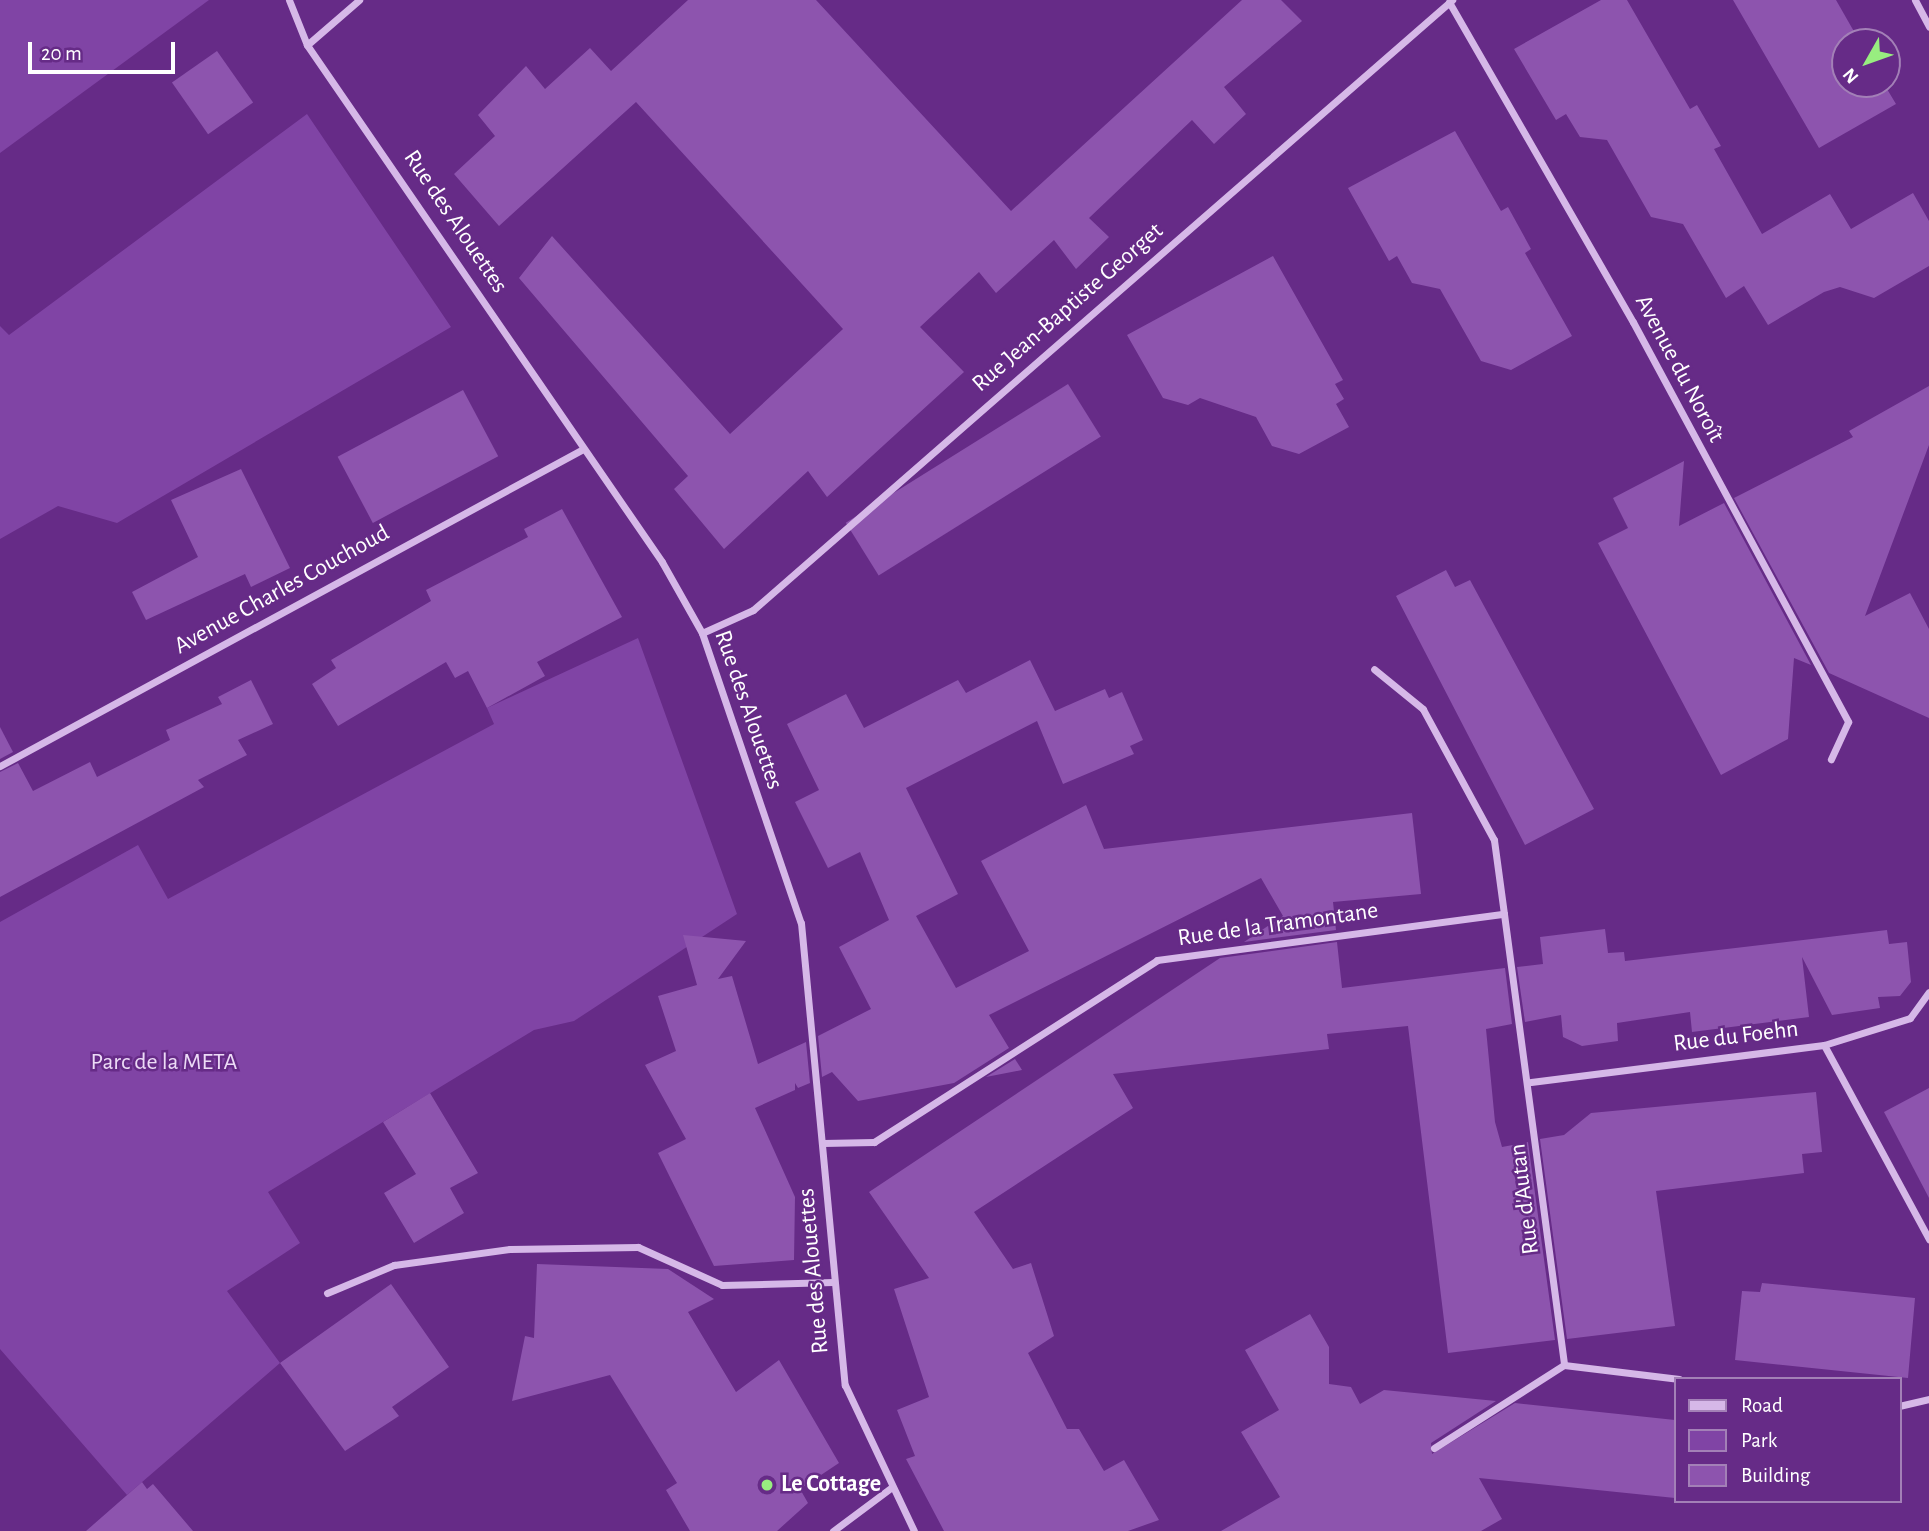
<!DOCTYPE html>
<meta charset="utf-8">
<style>
body{margin:0}
#map{position:relative;width:1929px;height:1531px;overflow:hidden;background:#662b87;font-family:"Alegreya Sans",sans-serif}
div>[style]{position:absolute}
.green>*{inset:0;background:#8044a5}
.building>*{inset:0;background:#8d54ae;transform-origin:0 0}
.minor>*{height:7px;margin:-3.5px;padding:0 3.5px;transform-origin:3.5px;border-radius:3.5px;background:#d6b8e8}
.dots>*{width:19px;height:19px;translate:-50% -50%;box-sizing:border-box;border:4px solid #662b87;border-radius:50%}
span{translate:-50% -50%;white-space:nowrap;text-align:center;line-height:1.15;-webkit-text-stroke:5px #662b87;paint-order:stroke}
.street-label{font-size:24px;color:#fff}
.park-label{font-size:24px;color:#ecdbf6}
.poi-label{font-size:24px;color:#fff;font-weight:700}
.left{translate:0 -50%;text-align:left}
.legend{position:absolute;left:1674px;top:1377px;width:228px;height:126px;box-sizing:border-box;background:#662b87;border:2px solid #a380b7;margin:0;padding:9px 12px;list-style:none;font-size:21px;color:#fff}
.legend li{display:flex;align-items:center;gap:14px;height:35px}
.legend b{width:35px;border:2px solid #a380b7}
.north{position:absolute;left:1831px;top:28px;width:70px;height:70px;box-sizing:border-box;background:#662b87;border:2px solid #a380b7;border-radius:50%;rotate:230deg;font-size:19px;font-weight:700;line-height:28px;text-align:center;color:#fff}
.north::after{content:'';display:block;margin:auto;width:24px;height:32px;background:#98ed80;clip-path:polygon(50% 0,100% 100%,50% 72%,0 100%)}
.scale{position:absolute;left:28px;top:42px;width:147px;height:32px;box-sizing:border-box;border:4px solid #fff;border-top:0;padding-left:9px;font-size:21px;line-height:24px;white-space:nowrap;color:#fff;-webkit-text-stroke:5px #662b87;paint-order:stroke}
</style>
<div id="map">
<div class="green">
<div style="clip-path:polygon(0 0,209px 0,0 153px)"></div>
<div style="clip-path:polygon(307px 114px,451px 327px,117px 523px,58px 506px,0 539px,0 326px,9px 335px)"></div>
<div style="clip-path:polygon(638px 638px,737px 914px,574px 1021px,534px 1030px,268px 1192px,300px 1243px,227px 1291px,280px 1363px,127px 1495px,0 1349px,0 922px,138px 845px,168px 899px,494px 724px,487px 708px)"></div>
</div>
<div class="building">
<div style="clip-path:polygon(688px 0,816px 0,1011px 211px,1242px 0,1281px 0,1302px 21px,1224px 87px,1246px 114px,1214px 144px,1192px 120px,1089px 218px,1109px 237px,1076px 269px,1054px 240px,996px 293px,979px 272px,920px 327px,964px 372px,827px 497px,808px 471px,724px 549px,674px 489px,688px 476px,519px 278px,552px 236px,730px 434px,843px 329px,636px 102px,499px 226px,454px 174px,495px 136px,478px 115px,526px 66px,545px 89px,590px 48px,611px 71px)"></div>
<div style="clip-path:polygon(1601px 0,1627px 0,1690px 109px,1697px 105px,1721px 146px,1714px 149px,1762px 234px,1830px 194px,1851px 229px,1913px 193px,1929px 221px,1929px 266px,1874px 298px,1840px 287px,1824px 292px,1768px 325px,1744px 286px,1726px 298px,1683px 224px,1651px 217px,1607px 140px,1580px 137px,1566px 114px,1556px 120px,1514px 49px)"></div>
<div style="clip-path:polygon(1733px 0,1836px 0,1860px 42px,1845px 42px,1845px 84px,1884px 84px,1896px 104px,1819px 148px)"></div>
<div style="left:217px;top:51px;width:63px;height:55px;rotate:55deg"></div>
<div style="clip-path:polygon(1455px 131px,1501px 211px,1508px 207px,1531px 249px,1525px 253px,1572px 336px,1511px 370px,1481px 361px,1440px 289px,1412px 283px,1397px 256px,1389px 261px,1348px 188px)"></div>
<div style="clip-path:polygon(1273px 256px,1343px 380px,1335px 384px,1344px 399px,1336px 404px,1349px 427px,1299px 454px,1272px 446px,1256px 417px,1200px 398px,1188px 405px,1163px 398px,1127px 335px)"></div>
<div style="left:1068px;top:384px;width:62px;height:262px;rotate:58deg"></div>
<div style="clip-path:polygon(1929px 386px,1929px 445px,1865px 616px,1910px 593px,1929px 629px,1929px 718px,1829px 673px,1734px 498px,1853px 437px,1849px 431px)"></div>
<div style="left:463px;top:390px;width:75px;height:142px;rotate:62deg"></div>
<div style="clip-path:polygon(1684px 461px,1679px 526px,1724px 503px,1811px 665px,1794px 658px,1788px 739px,1721px 775px,1598px 543px,1628px 528px,1613px 498px)"></div>
<div style="clip-path:polygon(241px 469px,290px 568px,251px 587px,245px 574px,146px 620px,132px 592px,198px 557px,171px 500px)"></div>
<div style="clip-path:polygon(562px 509px,622px 617px,537px 662px,545px 676px,487px 708px,468px 671px,455px 678px,446px 662px,338px 726px,312px 684px,336px 668px,331px 660px,431px 601px,426px 590px,528px 537px,524px 529px)"></div>
<div style="clip-path:polygon(1446px 570px,1455px 587px,1470px 580px,1594px 809px,1525px 845px,1396px 596px)"></div>
<div style="clip-path:polygon(1030px 660px,1055px 711px,1105px 689px,1109px 698px,1122px 692px,1143px 740px,1130px 746px,1134px 754px,1063px 784px,1037px 721px,906px 788px,958px 894px,916px 916px,956px 988px,1029px 951px,981px 861px,1086px 805px,1104px 849px,1412px 813px,1421px 894px,1333px 902px,1336px 930px,1244px 942px,1283px 916px,1261px 878px,989px 1015px,1009px 1048px,954px 1083px,858px 1101px,832px 1072px,822px 1077px,818px 1036px,871px 1009px,839px 947px,889px 920px,860px 852px,828px 868px,795px 802px,819px 790px,787px 724px,846px 694px,864px 728px,958px 680px,966px 693px)"></div>
<div style="clip-path:polygon(251px 680px,273px 724px,238px 740px,247px 755px,198px 780px,204px 787px,0 897px,0 772px,18px 763px,33px 791px,90px 762px,97px 777px,170px 740px,166px 730px,222px 704px,218px 697px)"></div>
<div style="clip-path:polygon(0 727px,13px 752px,0 759px)"></div>
<div style="clip-path:polygon(1605px 929px,1608px 953px,1624px 952px,1625px 961px,1887px 930px,1889px 944px,1907px 942px,1911px 982px,1900px 996px,1878px 997px,1880px 1008px,1832px 1015px,1802px 957px,1809px 1017px,1692px 1032px,1690px 1012px,1617px 1023px,1618px 1041px,1582px 1046px,1563px 1037px,1561px 1015px,1525px 1022px,1517px 967px,1543px 964px,1540px 937px)"></div>
<div style="clip-path:polygon(683px 935px,746px 941px,718px 979px,732px 976px,758px 1064px,806px 1042px,810px 1083px,798px 1088px,795px 1083px,795px 1090px,755px 1108px,795px 1197px,794px 1260px,714px 1266px,658px 1153px,686px 1139px,645px 1065px,676px 1051px,658px 996px,697px 985px)"></div>
<div style="clip-path:polygon(1337px 942px,1342px 988px,1505px 968px,1512px 1024px,1486px 1029px,1495px 1122px,1502px 1147px,1528px 1142px,1555px 1340px,1448px 1353px,1408px 1026px,1327px 1034px,1329px 1049px,1113px 1074px,1133px 1108px,974px 1212px,1013px 1269px,1031px 1263px,1054px 1336px,1028px 1353px,1067px 1429px,1079px 1429px,1104px 1471px,1124px 1460px,1159px 1520px,1128px 1531px,944px 1531px,906px 1459px,915px 1456px,897px 1410px,929px 1397px,894px 1289px,929px 1278px,869px 1192px,1220px 958px)"></div>
<div style="clip-path:polygon(1015px 1059px,1022px 1070px,986px 1077px)"></div>
<div style="clip-path:polygon(1929px 1088px,1929px 1198px,1884px 1112px)"></div>
<div style="clip-path:polygon(1816px 1092px,1822px 1152px,1802px 1154px,1804px 1173px,1656px 1191px,1675px 1326px,1567px 1339px,1540px 1139px,1564px 1135px,1591px 1113px)"></div>
<div style="clip-path:polygon(430px 1093px,478px 1173px,450px 1188px,464px 1213px,414px 1243px,384px 1193px,416px 1174px,383px 1122px)"></div>
<div style="clip-path:polygon(537px 1264px,668px 1269px,714px 1299px,688px 1312px,736px 1392px,779px 1360px,839px 1463px,800px 1489px,808px 1503px,777px 1531px,690px 1531px,666px 1490px,677px 1483px,610px 1375px,512px 1401px,525px 1336px,534px 1338px)"></div>
<div style="clip-path:polygon(1762px 1283px,1915px 1298px,1908px 1378px,1735px 1360px,1742px 1291px,1760px 1292px)"></div>
<div style="clip-path:polygon(391px 1284px,449px 1367px,392px 1407px,399px 1416px,345px 1451px,280px 1363px)"></div>
<div style="clip-path:polygon(1310px 1314px,1329px 1347px,1329px 1384px,1351px 1387px,1360px 1404px,1384px 1390px,1496px 1401px,1431px 1443px,1432px 1454px,1515px 1403px,1675px 1420px,1675px 1498px,1479px 1478px,1502px 1519px,1481px 1531px,1221px 1531px,1280px 1497px,1241px 1432px,1279px 1410px,1245px 1350px)"></div>
<div style="clip-path:polygon(142px 1482px,147px 1489px,153px 1484px,193px 1531px,86px 1531px)"></div>
</div>
<div class="minor">
<div style="left:289px;top:0;width:48px;rotate:68.2deg"></div>
<div style="left:307px;top:45px;width:627px;rotate:55.52deg"></div>
<div style="left:662px;top:562px;width:81px;rotate:60.6deg"></div>
<div style="left:702px;top:633px;width:306px;rotate:71.2deg"></div>
<div style="left:801px;top:923px;width:464px;rotate:84.6deg"></div>
<div style="left:845px;top:1385px;width:161px;rotate:64.7deg"></div>
<div style="left:1915px;top:0;width:30px;rotate:62deg"></div>
<div style="left:1449px;top:2px;width:369px;rotate:60.1deg"></div>
<div style="left:1633px;top:322px;width:454px;rotate:61.7deg"></div>
<div style="left:1848px;top:722px;width:41px;rotate:114.7deg"></div>
<div style="left:307px;top:45px;width:69px;rotate:-40.9deg"></div>
<div style="left:702px;top:633px;width:56px;rotate:-24.3deg"></div>
<div style="left:753px;top:610px;width:928px;rotate:-41.11deg"></div>
<div style="left:0;top:766px;width:664px;rotate:-28.53deg"></div>
<div style="left:1504px;top:914px;width:455px;rotate:82.4deg"></div>
<div style="left:1564px;top:1365px;width:116px;rotate:6.9deg"></div>
<div style="left:1824px;top:1045px;width:221px;rotate:61.6deg"></div>
<div style="left:1531px;top:1082px;width:295px;rotate:-7.2deg"></div>
<div style="left:1824px;top:1045px;width:90px;rotate:-17.4deg"></div>
<div style="left:1910px;top:1018px;width:32px;rotate:-54deg"></div>
<div style="left:823px;top:1143px;width:51px;rotate:-1.1deg"></div>
<div style="left:874px;top:1142px;width:336px;rotate:-32.7deg"></div>
<div style="left:1157px;top:960px;width:350px;rotate:-7.6deg"></div>
<div style="left:1504px;top:914px;width:75px;rotate:-97.7deg"></div>
<div style="left:1494px;top:840px;width:149px;rotate:-118.5deg"></div>
<div style="left:1423px;top:709px;width:63px;rotate:-140.8deg"></div>
<div style="left:327px;top:1293px;width:73px;rotate:-22.7deg"></div>
<div style="left:394px;top:1265px;width:117px;rotate:-7.9deg"></div>
<div style="left:510px;top:1249px;width:128px;rotate:-0.9deg"></div>
<div style="left:638px;top:1247px;width:92px;rotate:24.3deg"></div>
<div style="left:722px;top:1285px;width:111px;rotate:-1.5deg"></div>
<div style="left:1899px;top:1406px;width:31px;rotate:-13deg"></div>
<div style="left:1434px;top:1448px;width:154px;rotate:-32.6deg"></div>
<div style="left:833px;top:1531px;width:74px;rotate:-36.7deg"></div>
</div>
<div class="dots">
<div style="left:767px;top:1485px;background:#98ed80"></div>
</div>
<div class="street-label">
<span style="left:455px;top:222px;rotate:56deg">Rue des Alouettes</span>
<span style="left:1068px;top:308px;rotate:-41deg">Rue Jean-Baptiste Georget</span>
<span style="left:1679px;top:369px;rotate:62deg">Avenue du Noroît</span>
<span style="left:282px;top:590px;rotate:-29deg">Avenue Charles Couchoud</span>
<span style="left:748px;top:710px;rotate:71deg">Rue des Alouettes</span>
<span style="left:1278px;top:925px;rotate:-8deg">Rue de la Tramontane</span>
<span style="left:1736px;top:1037px;rotate:-7deg">Rue du Foehn</span>
<span style="left:1525px;top:1199px;rotate:-97deg">Rue d'Autan</span>
<span style="left:814px;top:1271px;rotate:-95deg">Rue des Alouettes</span>
</div>
<div class="park-label">
<span style="left:164px;top:1063px">Parc de la META</span>
</div>
<div class="poi-label">
<span class="left" style="left:781px;top:1485px">Le Cottage</span>
</div>
<ul class="legend">
<li><b style="height:9px;background:#d6b8e8"></b>Road</li>
<li><b style="height:19px;background:#8044a5"></b>Park</li>
<li><b style="height:19px;background:#8d54ae"></b>Building</li>
</ul>
<div class="north">N</div>
<div class="scale">20 m</div>
</div>
